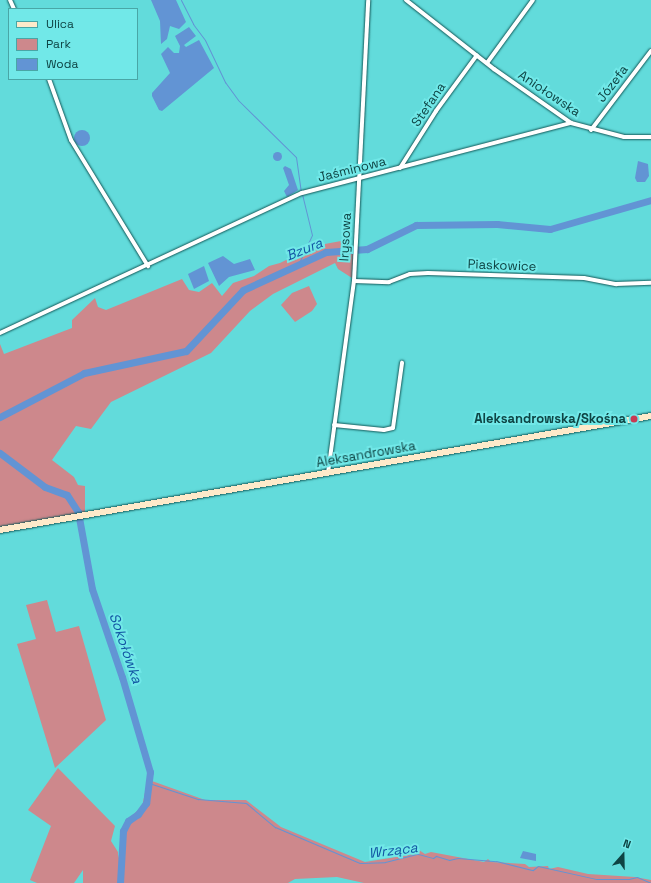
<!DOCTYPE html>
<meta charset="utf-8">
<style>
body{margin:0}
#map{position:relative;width:651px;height:883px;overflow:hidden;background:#62dbdb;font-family:"Space Grotesk",sans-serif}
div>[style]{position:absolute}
.green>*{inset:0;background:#cd888c}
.water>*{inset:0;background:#6294d4}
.round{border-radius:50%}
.stream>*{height:1px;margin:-0.5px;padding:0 0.5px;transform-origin:0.5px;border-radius:0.5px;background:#6294d4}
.river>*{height:7px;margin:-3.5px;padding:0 3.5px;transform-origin:3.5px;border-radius:3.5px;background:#6294d4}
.roads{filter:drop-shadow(0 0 1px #135858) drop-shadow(0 0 1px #135858)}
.minor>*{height:4px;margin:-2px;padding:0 2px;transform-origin:2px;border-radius:2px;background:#fff}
.secondary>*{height:6px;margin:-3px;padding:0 3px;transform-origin:3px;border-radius:3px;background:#feeaca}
.dots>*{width:11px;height:11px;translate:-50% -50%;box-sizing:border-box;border:2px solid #71e8e8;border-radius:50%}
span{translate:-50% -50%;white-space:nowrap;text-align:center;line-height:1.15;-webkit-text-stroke:4px #71e8e8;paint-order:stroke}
.street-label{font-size:13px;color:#0e4444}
.poi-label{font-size:13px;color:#0e4444;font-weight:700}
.right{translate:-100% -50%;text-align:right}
.water-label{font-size:14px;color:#1256a3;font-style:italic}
.legend{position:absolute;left:8px;top:8px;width:130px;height:72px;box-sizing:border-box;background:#71e8e8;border:1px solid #49a6a6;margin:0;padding:5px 7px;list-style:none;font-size:12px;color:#0e4444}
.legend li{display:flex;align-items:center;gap:8px;height:20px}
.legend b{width:20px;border:1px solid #49a6a6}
.north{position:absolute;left:603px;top:835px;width:40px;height:40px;-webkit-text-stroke:3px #71e8e8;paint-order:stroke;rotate:20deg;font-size:11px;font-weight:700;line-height:16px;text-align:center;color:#0e4444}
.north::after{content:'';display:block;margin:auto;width:14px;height:18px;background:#0e4444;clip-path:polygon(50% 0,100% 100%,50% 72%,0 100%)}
</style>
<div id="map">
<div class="green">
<div style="clip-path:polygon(341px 241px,351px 247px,354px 252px,352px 278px,338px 269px,335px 263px,273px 294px,250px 311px,211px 353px,111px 402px,91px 429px,76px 426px,52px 460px,74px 477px,78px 485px,85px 486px,85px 513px,0 527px,0 344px,4px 354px,72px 328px,72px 320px,95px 298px,98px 307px,106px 310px,182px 279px,189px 290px,199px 292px,212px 283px,222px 296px,233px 283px,254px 276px,269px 266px,280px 263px,314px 246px)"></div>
<div style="clip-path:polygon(309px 286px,317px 304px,312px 311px,295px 322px,281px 305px,292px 293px)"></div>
<div style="clip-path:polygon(47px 600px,56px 632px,79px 626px,106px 720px,55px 768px,17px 644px,36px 639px,26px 605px)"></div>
<div style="clip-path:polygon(58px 768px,115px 826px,111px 841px,118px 852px,118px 858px,129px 818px,142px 807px,147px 783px,152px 781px,205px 800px,246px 800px,281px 827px,365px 862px,415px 854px,418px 855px,419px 850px,425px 854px,431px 852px,484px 862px,488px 859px,491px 862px,525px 864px,529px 867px,548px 866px,549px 869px,558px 867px,588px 874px,635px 877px,651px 880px,651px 883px,364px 883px,337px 877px,295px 879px,288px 883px,83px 883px,83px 870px,74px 883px,37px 883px,30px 880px,51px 826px,28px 810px)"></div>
</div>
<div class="water">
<div style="clip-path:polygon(151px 0,176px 0,186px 22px,179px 29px,170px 26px,167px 39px,161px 44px,160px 21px)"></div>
<div style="clip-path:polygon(189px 27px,196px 36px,184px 45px,186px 47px,199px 40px,214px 68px,162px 111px,159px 110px,152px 96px,152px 93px,170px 73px,161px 54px,168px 47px,174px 53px,179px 53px,180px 46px,175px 36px)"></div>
<div class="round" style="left:74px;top:130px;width:16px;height:16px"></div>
<div class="round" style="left:272.5px;top:151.5px;width:9px;height:9px"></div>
<div style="clip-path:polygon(638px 161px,648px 164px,649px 176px,645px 182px,637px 182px,635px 178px)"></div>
<div style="clip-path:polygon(285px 166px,291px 169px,298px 190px,287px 197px,284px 191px,289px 185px,283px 168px)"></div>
<div style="clip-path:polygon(223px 256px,234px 264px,250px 259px,255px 270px,229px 277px,219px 286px,208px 263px)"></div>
<div style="clip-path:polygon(204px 266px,209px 281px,194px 289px,188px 274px)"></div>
<div style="clip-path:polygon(523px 851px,536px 854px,536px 861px,520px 858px)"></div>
</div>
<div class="stream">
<div style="left:181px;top:0;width:27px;rotate:63deg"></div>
<div style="left:193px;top:24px;width:20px;rotate:53deg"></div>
<div style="left:205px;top:40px;width:47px;rotate:64.5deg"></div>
<div style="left:225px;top:82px;width:22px;rotate:54deg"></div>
<div style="left:238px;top:100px;width:81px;rotate:44.5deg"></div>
<div style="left:296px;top:157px;width:34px;rotate:82deg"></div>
<div style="left:298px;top:265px;width:33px;rotate:-65deg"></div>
<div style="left:312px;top:235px;width:42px;rotate:-103.7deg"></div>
<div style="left:149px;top:783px;width:52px;rotate:18.1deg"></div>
<div style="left:198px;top:799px;width:48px;rotate:4.8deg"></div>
<div style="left:246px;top:803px;width:38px;rotate:40deg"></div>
<div style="left:275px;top:827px;width:92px;rotate:23deg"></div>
<div style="left:360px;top:863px;width:25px;rotate:-2deg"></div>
<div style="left:385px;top:862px;width:34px;rotate:-14deg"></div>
<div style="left:418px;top:854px;width:16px;rotate:15deg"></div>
<div style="left:433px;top:858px;width:4px;rotate:-34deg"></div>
<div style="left:436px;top:856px;width:14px;rotate:17deg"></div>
<div style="left:449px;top:860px;width:9px;rotate:-13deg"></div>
<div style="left:458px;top:858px;width:38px;rotate:5deg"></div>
<div style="left:496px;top:861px;width:38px;rotate:14deg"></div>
<div style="left:533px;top:870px;width:6px;rotate:-39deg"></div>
<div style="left:538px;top:866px;width:59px;rotate:12.6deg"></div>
<div style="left:596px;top:879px;width:33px"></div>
<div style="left:629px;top:879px;width:8px;rotate:-14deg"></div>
<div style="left:637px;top:877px;width:15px;rotate:23deg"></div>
</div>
<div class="river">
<div style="left:0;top:417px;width:95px;rotate:-27.6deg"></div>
<div style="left:84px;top:373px;width:104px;rotate:-12.2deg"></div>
<div style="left:186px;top:351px;width:83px;rotate:-46.9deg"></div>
<div style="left:243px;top:290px;width:91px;rotate:-24.6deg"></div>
<div style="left:326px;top:252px;width:41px;rotate:-4.2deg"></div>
<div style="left:367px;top:249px;width:55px;rotate:-26.1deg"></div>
<div style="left:416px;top:225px;width:81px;rotate:-0.7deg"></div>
<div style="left:497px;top:224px;width:53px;rotate:5.4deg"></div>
<div style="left:550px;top:229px;width:105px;rotate:-16deg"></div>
<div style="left:0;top:453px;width:56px;rotate:37.1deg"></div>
<div style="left:45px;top:487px;width:23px;rotate:20deg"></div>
<div style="left:67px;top:495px;width:20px;rotate:57deg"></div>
<div style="left:78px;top:512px;width:78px;rotate:79.7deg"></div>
<div style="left:92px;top:589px;width:93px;rotate:71.2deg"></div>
<div style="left:122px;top:677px;width:99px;rotate:73.6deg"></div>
<div style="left:150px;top:772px;width:31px;rotate:97deg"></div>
<div style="left:146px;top:803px;width:14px;rotate:126deg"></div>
<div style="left:138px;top:814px;width:12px;rotate:145deg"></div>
<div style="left:128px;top:821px;width:11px;rotate:117deg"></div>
<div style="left:123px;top:831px;width:52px;rotate:93.3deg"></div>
</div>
<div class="roads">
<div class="minor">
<div style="left:10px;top:0;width:10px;rotate:66deg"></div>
<div style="left:406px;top:0;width:112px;rotate:38.1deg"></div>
<div style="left:494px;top:69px;width:94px;rotate:35deg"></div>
<div style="left:571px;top:123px;width:55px;rotate:14.8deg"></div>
<div style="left:624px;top:137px;width:27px"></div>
<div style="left:487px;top:63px;width:78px;rotate:-53.9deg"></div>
<div style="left:49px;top:79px;width:65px;rotate:70.2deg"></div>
<div style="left:71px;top:140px;width:148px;rotate:58.6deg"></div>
<div style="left:591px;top:130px;width:99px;rotate:-52.8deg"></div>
<div style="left:400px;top:168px;width:67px;rotate:-57.7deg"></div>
<div style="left:436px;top:111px;width:69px;rotate:-53.8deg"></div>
<div style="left:354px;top:281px;width:35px;rotate:2deg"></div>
<div style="left:389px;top:282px;width:22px;rotate:-21deg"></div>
<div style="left:410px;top:274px;width:18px;rotate:-3deg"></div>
<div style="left:428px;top:273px;width:156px;rotate:1.8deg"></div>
<div style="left:584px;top:278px;width:33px;rotate:11deg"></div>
<div style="left:616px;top:284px;width:35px;rotate:-2deg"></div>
<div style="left:0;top:333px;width:333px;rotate:-24.9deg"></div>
<div style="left:302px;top:193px;width:278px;rotate:-14.6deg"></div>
<div style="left:334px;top:425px;width:50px;rotate:5.7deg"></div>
<div style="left:384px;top:430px;width:9px;rotate:-13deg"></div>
<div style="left:393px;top:428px;width:66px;rotate:-82.1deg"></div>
<div style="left:328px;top:473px;width:194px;rotate:-82.3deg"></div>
<div style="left:354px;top:281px;width:281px;rotate:-87.1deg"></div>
</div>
<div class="secondary">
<div style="left:0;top:530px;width:661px;rotate:-9.93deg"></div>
</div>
</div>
<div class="dots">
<div style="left:634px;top:419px;background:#c93952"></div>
</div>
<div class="street-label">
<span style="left:613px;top:84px;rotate:-53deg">Józefa</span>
<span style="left:549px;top:94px;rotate:34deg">Aniołowska</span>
<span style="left:429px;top:105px;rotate:-56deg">Stefana</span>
<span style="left:352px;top:170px;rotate:-14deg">Jaśminowa</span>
<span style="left:346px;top:237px;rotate:-87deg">Irysowa</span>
<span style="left:502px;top:266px;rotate:2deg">Piaskowice</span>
<span style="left:366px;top:455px;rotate:-10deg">Aleksandrowska</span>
</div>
<div class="poi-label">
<span class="right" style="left:626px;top:419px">Aleksandrowska/Skośna</span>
</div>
<div class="water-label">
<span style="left:304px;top:249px;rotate:-22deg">Bzura</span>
<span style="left:126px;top:648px;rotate:71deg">Sokołówka</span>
<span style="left:393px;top:850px;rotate:-7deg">Wrząca</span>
</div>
<ul class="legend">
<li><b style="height:5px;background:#feeaca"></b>Ulica</li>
<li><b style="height:11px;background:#cd888c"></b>Park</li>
<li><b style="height:11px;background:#6294d4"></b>Woda</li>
</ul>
<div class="north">N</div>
</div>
